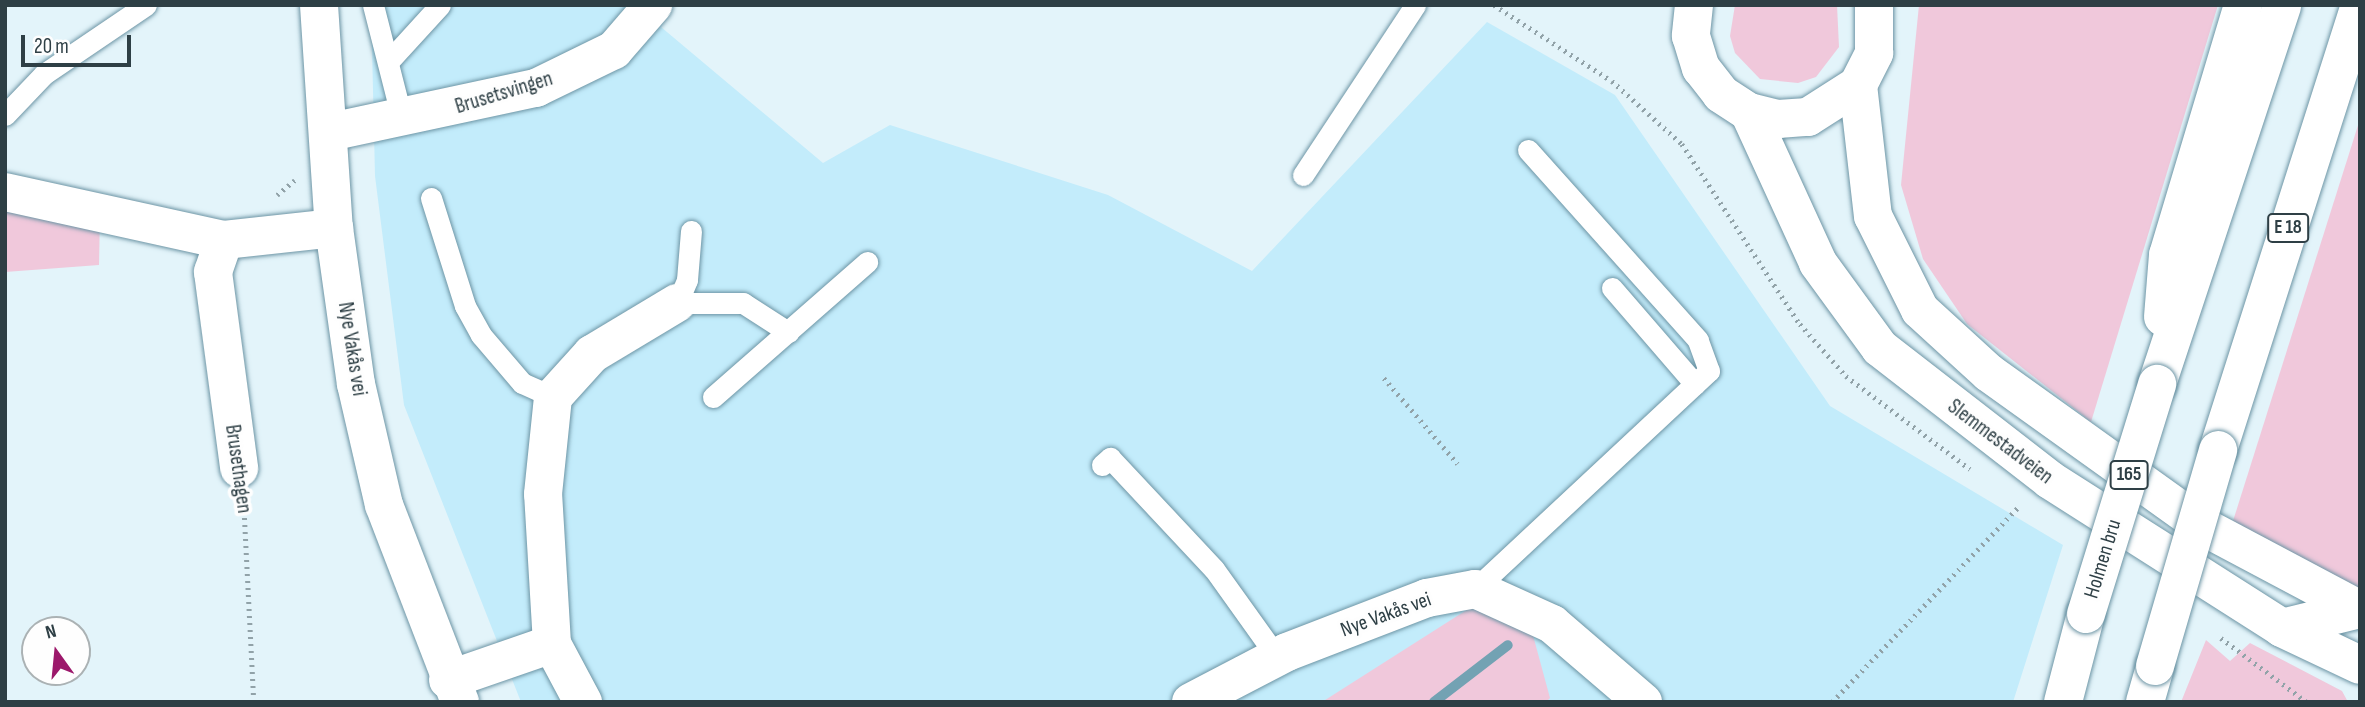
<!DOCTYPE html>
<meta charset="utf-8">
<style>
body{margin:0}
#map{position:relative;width:2365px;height:707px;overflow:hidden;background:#e3f4fa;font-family:"Sofia Sans Condensed",sans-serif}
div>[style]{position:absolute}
.built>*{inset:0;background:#c3ecfb}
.green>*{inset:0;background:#f0c8db}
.stream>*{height:10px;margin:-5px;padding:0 5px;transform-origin:5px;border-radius:5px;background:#73a2b3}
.path>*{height:4.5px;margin-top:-2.25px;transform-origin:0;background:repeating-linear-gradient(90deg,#91a2a8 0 2px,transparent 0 7px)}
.roads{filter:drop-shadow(0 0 2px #6d95a5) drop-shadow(0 0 2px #6d95a5)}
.lane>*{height:21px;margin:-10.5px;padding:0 10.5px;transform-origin:10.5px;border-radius:10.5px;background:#fff}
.street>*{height:38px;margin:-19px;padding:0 19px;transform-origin:19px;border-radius:19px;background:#fff}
.primary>*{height:38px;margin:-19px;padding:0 19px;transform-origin:19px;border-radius:19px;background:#fff}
.highway>*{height:38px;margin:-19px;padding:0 19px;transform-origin:19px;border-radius:19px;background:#fff}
.bridges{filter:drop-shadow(0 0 2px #6d95a5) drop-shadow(0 0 2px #6d95a5)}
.highway-bridge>*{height:38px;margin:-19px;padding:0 19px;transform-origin:19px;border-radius:19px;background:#fff}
span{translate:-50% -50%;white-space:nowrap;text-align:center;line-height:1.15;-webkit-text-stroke:7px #fefefe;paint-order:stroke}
.shield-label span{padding:2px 5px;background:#fefefe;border:2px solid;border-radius:5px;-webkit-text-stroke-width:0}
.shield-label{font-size:19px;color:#2e3f45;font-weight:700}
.street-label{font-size:21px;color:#2e3f45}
.frame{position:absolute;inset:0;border:7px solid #2e3f45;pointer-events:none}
.north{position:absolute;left:21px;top:616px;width:70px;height:70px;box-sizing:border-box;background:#fefefe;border:2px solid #abb2b4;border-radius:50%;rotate:345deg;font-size:19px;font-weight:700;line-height:28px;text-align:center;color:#2e3f45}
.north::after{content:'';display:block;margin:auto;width:24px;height:32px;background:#9c186b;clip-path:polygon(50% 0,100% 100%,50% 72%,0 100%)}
.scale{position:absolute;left:21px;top:35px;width:110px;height:32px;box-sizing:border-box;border:4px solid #2e3f45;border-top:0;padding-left:9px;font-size:21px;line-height:24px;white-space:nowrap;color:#2e3f45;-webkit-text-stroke:5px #fefefe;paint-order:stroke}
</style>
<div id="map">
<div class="built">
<div style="clip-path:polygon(371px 5px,671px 5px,661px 27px,823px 163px,890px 125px,1108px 195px,1252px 271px,1487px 22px,1615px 95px,1830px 406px,2063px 545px,2013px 702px,521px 702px,404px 405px,375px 176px)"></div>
</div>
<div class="green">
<div style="clip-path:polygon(1735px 5px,1837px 5px,1839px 47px,1816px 77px,1798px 83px,1760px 79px,1735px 53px,1730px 36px)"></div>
<div style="clip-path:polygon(1919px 5px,2218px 5px,2091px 422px,1967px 324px,1923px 259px,1901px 185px)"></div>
<div style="clip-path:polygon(2360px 119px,2360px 589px,2233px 521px)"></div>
<div style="clip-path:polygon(5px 210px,100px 214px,99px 265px,5px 272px)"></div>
<div style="clip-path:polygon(1476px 604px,1531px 628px,1550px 698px,1546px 702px,1322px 702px)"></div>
<div style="clip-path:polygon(2206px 640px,2230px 661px,2250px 643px,2342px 691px,2348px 702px,2181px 702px)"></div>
</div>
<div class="stream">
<div style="left:1434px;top:702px;width:93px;rotate:-37.6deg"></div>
</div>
<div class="path">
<div style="left:1494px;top:5px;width:140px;rotate:32.8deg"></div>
<div style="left:1612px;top:81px;width:94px;rotate:42deg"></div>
<div style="left:1682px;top:144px;width:215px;rotate:56.8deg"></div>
<div style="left:1800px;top:324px;width:69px;rotate:48.5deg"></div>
<div style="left:1846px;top:376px;width:155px;rotate:36.9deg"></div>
<div style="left:277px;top:195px;width:23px;rotate:-40deg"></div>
<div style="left:1384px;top:378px;width:113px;rotate:49.3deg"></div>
<div style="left:244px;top:504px;width:198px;rotate:87.1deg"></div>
<div style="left:2221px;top:638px;width:107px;rotate:36.7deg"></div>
<div style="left:1832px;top:702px;width:272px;rotate:-46.3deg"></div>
</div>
<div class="roads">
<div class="lane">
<div style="left:373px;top:5px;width:118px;rotate:75.7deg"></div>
<div style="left:388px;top:62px;width:77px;rotate:-47.6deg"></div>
<div style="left:5px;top:115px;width:57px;rotate:-46.4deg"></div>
<div style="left:44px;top:74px;width:123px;rotate:-34.1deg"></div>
<div style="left:1303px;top:175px;width:204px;rotate:-56.6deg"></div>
<div style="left:431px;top:198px;width:113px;rotate:72.5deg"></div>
<div style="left:465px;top:306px;width:33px;rotate:61deg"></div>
<div style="left:481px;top:335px;width:63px;rotate:49.5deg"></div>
<div style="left:522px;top:383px;width:34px;rotate:24deg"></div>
<div style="left:691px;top:231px;width:49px;rotate:94.7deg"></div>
<div style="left:687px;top:280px;width:25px;rotate:113deg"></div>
<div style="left:677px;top:303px;width:66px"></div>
<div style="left:743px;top:303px;width:54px;rotate:32.8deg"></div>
<div style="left:1612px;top:288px;width:127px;rotate:49.2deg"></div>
<div style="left:713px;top:397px;width:205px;rotate:-41.2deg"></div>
<div style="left:1102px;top:465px;width:11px;rotate:-41deg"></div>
<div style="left:1110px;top:458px;width:152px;rotate:46.9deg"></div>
<div style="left:1214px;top:569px;width:108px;rotate:54.4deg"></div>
<div style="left:1475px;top:589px;width:320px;rotate:-43deg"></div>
<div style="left:1709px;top:371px;width:33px;rotate:-110deg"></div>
<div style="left:1698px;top:340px;width:255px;rotate:-131.8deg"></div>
</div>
<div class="street">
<div style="left:319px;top:5px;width:224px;rotate:86.2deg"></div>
<div style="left:334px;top:228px;width:158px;rotate:82deg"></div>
<div style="left:356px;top:384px;width:124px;rotate:77deg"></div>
<div style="left:384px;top:505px;width:211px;rotate:68.9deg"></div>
<div style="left:330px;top:132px;width:211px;rotate:-12.1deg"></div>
<div style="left:536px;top:88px;width:87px;rotate:-26deg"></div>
<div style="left:614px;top:50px;width:60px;rotate:-49.1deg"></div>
<div style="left:5px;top:192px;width:224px;rotate:12.4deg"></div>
<div style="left:224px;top:240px;width:111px;rotate:-6.2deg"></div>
<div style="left:224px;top:240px;width:34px;rotate:109deg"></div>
<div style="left:213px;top:272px;width:198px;rotate:82.4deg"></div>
<div style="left:552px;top:644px;width:150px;rotate:-93.4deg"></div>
<div style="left:543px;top:494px;width:98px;rotate:-84.1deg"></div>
<div style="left:553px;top:397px;width:58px;rotate:-47.8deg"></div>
<div style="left:592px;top:354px;width:99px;rotate:-31deg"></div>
<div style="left:448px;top:680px;width:110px;rotate:-19.1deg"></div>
<div style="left:552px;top:644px;width:66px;rotate:61.9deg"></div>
<div style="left:1191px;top:702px;width:108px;rotate:-27.5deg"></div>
<div style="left:1287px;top:652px;width:150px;rotate:-21.1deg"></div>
<div style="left:1427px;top:598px;width:49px;rotate:-10.6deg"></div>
<div style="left:1475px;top:589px;width:85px;rotate:24.4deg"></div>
<div style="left:1552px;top:624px;width:120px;rotate:40.6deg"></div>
</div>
<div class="primary">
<div style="left:1694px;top:5px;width:31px;rotate:96deg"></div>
<div style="left:1691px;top:36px;width:34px;rotate:73deg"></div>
<div style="left:1701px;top:68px;width:33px;rotate:52deg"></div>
<div style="left:1721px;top:94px;width:33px;rotate:33deg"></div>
<div style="left:1749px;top:112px;width:30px;rotate:14deg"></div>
<div style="left:1778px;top:119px;width:30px;rotate:-4deg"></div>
<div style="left:1808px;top:117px;width:59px;rotate:-32.6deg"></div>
<div style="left:1858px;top:85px;width:36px;rotate:-63deg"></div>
<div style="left:1874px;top:53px;width:48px;rotate:-90deg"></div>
<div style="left:1858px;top:85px;width:132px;rotate:83.5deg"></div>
<div style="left:1873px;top:216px;width:105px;rotate:63.4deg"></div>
<div style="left:1920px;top:310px;width:93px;rotate:42.4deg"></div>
<div style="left:1989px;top:373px;width:264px;rotate:35.6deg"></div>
<div style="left:2204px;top:527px;width:177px;rotate:28deg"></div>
<div style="left:1749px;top:112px;width:166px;rotate:65.4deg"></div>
<div style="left:1818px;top:263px;width:105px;rotate:53.9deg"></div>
<div style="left:1880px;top:348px;width:215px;rotate:37.8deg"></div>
<div style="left:2050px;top:480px;width:275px;rotate:32.5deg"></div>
<div style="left:2282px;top:628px;width:86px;rotate:25.4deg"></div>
</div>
<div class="highway">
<div style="left:2163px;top:317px;width:62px;rotate:-85.4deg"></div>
<div style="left:2168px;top:255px;width:261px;rotate:-73.3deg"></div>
<div style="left:2157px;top:384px;width:399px;rotate:-71.7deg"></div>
<div style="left:2218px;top:450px;width:466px;rotate:-72.3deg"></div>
<div style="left:2282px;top:628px;width:80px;rotate:-13.7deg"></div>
<div style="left:2063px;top:702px;width:91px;rotate:-75.4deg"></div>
<div style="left:2145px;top:702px;width:37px;rotate:-74deg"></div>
</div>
</div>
<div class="bridges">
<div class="highway-bridge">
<div style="left:2086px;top:614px;width:241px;rotate:-72.8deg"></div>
<div style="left:2155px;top:666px;width:225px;rotate:-73.7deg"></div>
</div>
</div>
<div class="shield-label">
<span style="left:2288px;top:228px">E 18</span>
<span style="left:2129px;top:475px">165</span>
</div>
<div class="street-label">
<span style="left:504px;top:93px;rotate:-17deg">Brusetsvingen</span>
<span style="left:352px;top:349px;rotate:81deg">Nye Vakås vei</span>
<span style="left:2000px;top:442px;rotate:37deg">Slemmestadveien</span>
<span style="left:238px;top:469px;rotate:82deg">Brusethagen</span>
<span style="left:2103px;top:559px;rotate:-73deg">Holmen bru</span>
<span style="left:1386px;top:615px;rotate:-20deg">Nye Vakås vei</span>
</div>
<div class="frame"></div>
<div class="north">N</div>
<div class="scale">20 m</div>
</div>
